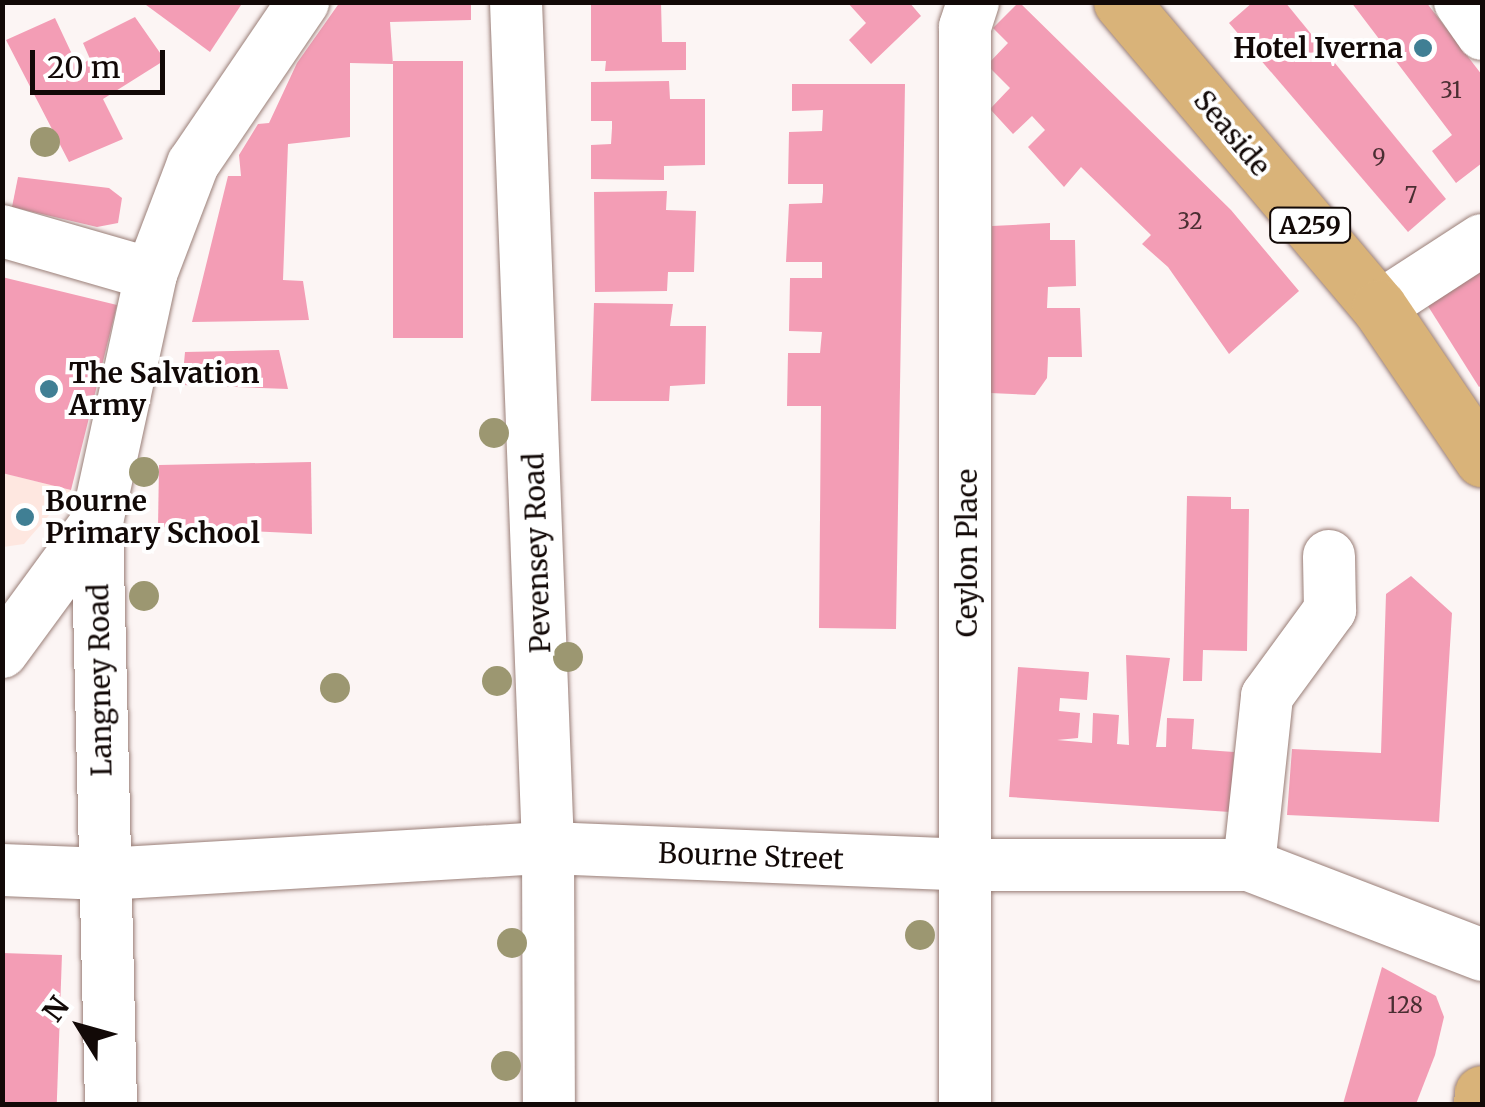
<!DOCTYPE html>
<style>
body{margin:0}
#map{position:relative;width:1485px;height:1107px;overflow:hidden;background:#fcf5f4;font-family:Merriweather,serif}
div>[style]{position:absolute}
.built>*{inset:0;background:#fee7e0}
.building>*{inset:0;background:#f39db5;transform-origin:0 0}
.roads{filter:drop-shadow(0 0 2px #9a7f78) drop-shadow(0 0 2px #9a7f78)}
.street>*{height:52px;margin:-26px;padding:0 26px;transform-origin:26px;border-radius:26px;background:#fff}
.primary>*{height:55px;margin:-27.5px;padding:0 27.5px;transform-origin:27.5px;border-radius:27.5px;background:#d9b379}
.trees>*{width:30px;height:30px;margin:-15px;border-radius:50%;background:#9c9771}
.dots>*{width:28px;height:28px;translate:-50% -50%;box-sizing:border-box;border:5px solid #fff;border-radius:50%}
span{translate:-50% -50%;white-space:nowrap;text-align:center;line-height:1.15;-webkit-text-stroke:8px #fff;paint-order:stroke}
.number-label{font-size:22px;color:#4a2e32}
.number-label span{-webkit-text-stroke-width:0}
.shield-label span{padding:2px 8px;background:#fff;border:2px solid;border-radius:8px;-webkit-text-stroke-width:0}
.shield-label{font-size:25px;color:#120907;font-weight:700}
.poi-label{font-size:28px;color:#120907;font-weight:700}
.right{translate:-100% -50%;text-align:right}
.left{translate:0 -50%;text-align:left}
.street-label{font-size:28px;color:#120907}
.frame{position:absolute;inset:0;border:5px solid #120907;pointer-events:none}
.north{position:absolute;left:30px;top:977px;width:100px;height:100px;-webkit-text-stroke:8px #fff;paint-order:stroke;rotate:307deg;font-size:28px;font-weight:700;line-height:40px;text-align:center;color:#120907}
.north::after{content:'';display:block;margin:auto;width:35px;height:45px;background:#120907;clip-path:polygon(50% 0,100% 100%,50% 72%,0 100%)}
.scale{position:absolute;left:30px;top:50px;width:135px;height:45px;box-sizing:border-box;border:5px solid #120907;border-top:0;padding-left:12px;font-size:30px;line-height:35px;white-space:nowrap;color:#120907;-webkit-text-stroke:8px #fff;paint-order:stroke}
</style>
<div id="map">
<div class="built">
<div style="clip-path:polygon(3px 473px,71px 490px,24px 544px,3px 547px)"></div>
</div>
<div class="building">
<div style="clip-path:polygon(142px 2px,243px 2px,210px 52px)"></div>
<div style="clip-path:polygon(340px 2px,471px 2px,471px 20px,390px 22px,393px 64px,350px 63px,350px 137px,288px 144px,283px 280px,303px 281px,309px 320px,192px 322px,228px 176px,241px 176px,239px 155px,258px 124px,269px 123px,297px 63px)"></div>
<div style="clip-path:polygon(591px 2px,661px 2px,662px 42px,686px 42px,686px 70px,605px 71px,606px 61px,591px 61px)"></div>
<div style="clip-path:polygon(847px 2px,909px 2px,921px 16px,871px 64px,849px 40px,866px 23px)"></div>
<div style="clip-path:polygon(1019px 2px,1231px 210px,1299px 291px,1229px 354px,1168px 267px,1142px 244px,1151px 235px,1081px 167px,1064px 187px,1028px 147px,1045px 130px,1032px 116px,1013px 134px,990px 109px,1010px 88px,987px 65px,1008px 43px,993px 28px)"></div>
<div style="clip-path:polygon(1253px 2px,1285px 2px,1446px 199px,1408px 232px,1229px 23px)"></div>
<div style="clip-path:polygon(1351px 2px,1426px 2px,1482px 75px,1482px 163px,1456px 183px,1432px 151px,1452px 135px)"></div>
<div style="clip-path:polygon(135px 17px,165px 60px,103px 99px,123px 139px,69px 162px,6px 40px,55px 18px,78px 67px,90px 59px,83px 43px)"></div>
<div style="left:463px;top:61px;width:277px;height:70px;rotate:90deg"></div>
<div style="clip-path:polygon(669px 81px,670px 99px,705px 99px,705px 165px,664px 166px,664px 180px,591px 179px,591px 145px,611px 144px,612px 128px,612px 121px,591px 121px,591px 82px)"></div>
<div style="clip-path:polygon(792px 84px,905px 84px,896px 629px,819px 628px,821px 406px,787px 406px,788px 353px,820px 353px,822px 332px,789px 331px,790px 278px,822px 278px,822px 262px,786px 262px,789px 204px,822px 203px,823px 192px,823px 184px,788px 184px,789px 132px,822px 131px,823px 110px,792px 111px)"></div>
<div style="clip-path:polygon(18px 177px,109px 188px,122px 198px,118px 223px,97px 227px,12px 207px)"></div>
<div style="clip-path:polygon(667px 191px,666px 210px,696px 211px,694px 272px,668px 272px,667px 291px,595px 292px,594px 192px)"></div>
<div style="clip-path:polygon(1050px 223px,1050px 240px,1075px 240px,1076px 286px,1048px 287px,1047px 308px,1080px 308px,1082px 357px,1048px 357px,1047px 378px,1035px 395px,990px 393px,992px 226px)"></div>
<div style="clip-path:polygon(1482px 267px,1482px 385px,1479px 387px,1426px 303px)"></div>
<div style="clip-path:polygon(2px 277px,117px 305px,71px 490px,2px 473px)"></div>
<div style="clip-path:polygon(594px 303px,673px 304px,670px 326px,706px 326px,705px 384px,670px 386px,669px 401px,591px 401px)"></div>
<div style="clip-path:polygon(279px 350px,288px 389px,182px 385px,185px 352px)"></div>
<div style="clip-path:polygon(311px 462px,312px 534px,158px 527px,159px 465px)"></div>
<div style="clip-path:polygon(1187px 496px,1231px 497px,1231px 509px,1249px 509px,1247px 651px,1203px 650px,1202px 681px,1183px 681px)"></div>
<div style="clip-path:polygon(1411px 576px,1452px 613px,1439px 822px,1287px 815px,1292px 749px,1381px 753px,1386px 594px)"></div>
<div style="clip-path:polygon(1126px 655px,1170px 658px,1156px 747px,1166px 747px,1167px 718px,1194px 719px,1192px 749px,1234px 752px,1230px 812px,1009px 797px,1018px 667px,1089px 672px,1087px 700px,1060px 698px,1059px 711px,1080px 713px,1078px 738px,1057px 740px,1092px 743px,1093px 713px,1119px 715px,1117px 744px,1129px 745px)"></div>
<div style="left:2px;top:953px;width:60px;height:151px;rotate:2deg"></div>
<div style="clip-path:polygon(1382px 967px,1436px 996px,1444px 1017px,1435px 1055px,1416px 1104px,1343px 1104px)"></div>
</div>
<div class="roads">
<div class="street">
<div style="left:516px;top:2px;width:847px;rotate:87.83deg"></div>
<div style="left:548px;top:848px;width:256px;rotate:89.8deg"></div>
<div style="left:1460px;top:2px;width:39px;rotate:55deg"></div>
<div style="left:2px;top:231px;width:155px;rotate:16.1deg"></div>
<div style="left:1379px;top:307px;width:123px;rotate:-33deg"></div>
<div style="left:2px;top:652px;width:161px;rotate:-53.8deg"></div>
<div style="left:1249px;top:865px;width:170px;rotate:-83.9deg"></div>
<div style="left:1267px;top:696px;width:107px;rotate:-53.8deg"></div>
<div style="left:1330px;top:610px;width:54px;rotate:-91.1deg"></div>
<div style="left:2px;top:870px;width:103px;rotate:2.2deg"></div>
<div style="left:105px;top:874px;width:444px;rotate:-3.4deg"></div>
<div style="left:548px;top:848px;width:420px;rotate:2.3deg"></div>
<div style="left:968px;top:865px;width:281px"></div>
<div style="left:1249px;top:865px;width:250px;rotate:21.1deg"></div>
<div style="left:111px;top:1104px;width:582px;rotate:-91.38deg"></div>
<div style="left:97px;top:522px;width:254px;rotate:-77.7deg"></div>
<div style="left:151px;top:274px;width:118px;rotate:-69.1deg"></div>
<div style="left:193px;top:164px;width:196px;rotate:-55.8deg"></div>
<div style="left:965px;top:1104px;width:1077px;rotate:-90deg"></div>
<div style="left:965px;top:27px;width:26px;rotate:-72deg"></div>
</div>
<div class="primary">
<div style="left:1121px;top:2px;width:399px;rotate:49.8deg"></div>
<div style="left:1379px;top:307px;width:184px;rotate:55.9deg"></div>
<div style="left:1481px;top:1104px;width:11px;rotate:-85deg"></div>
</div>
</div>
<div class="trees">
<div style="left:45px;top:142px"></div>
<div style="left:494px;top:433px"></div>
<div style="left:144px;top:472px"></div>
<div style="left:144px;top:596px"></div>
<div style="left:568px;top:657px"></div>
<div style="left:497px;top:681px"></div>
<div style="left:335px;top:688px"></div>
<div style="left:920px;top:935px"></div>
<div style="left:512px;top:943px"></div>
<div style="left:506px;top:1066px"></div>
</div>
<div class="dots">
<div style="left:1423px;top:48px;background:#407f94"></div>
<div style="left:49px;top:389px;background:#407f94"></div>
<div style="left:25px;top:517px;background:#407f94"></div>
</div>
<div class="number-label">
<span style="left:1451px;top:91px">31</span>
<span style="left:1379px;top:158px">9</span>
<span style="left:1411px;top:196px">7</span>
<span style="left:1190px;top:222px">32</span>
<span style="left:1405px;top:1006px">128</span>
</div>
<div class="shield-label">
<span style="left:1310px;top:225px">A259</span>
</div>
<div class="poi-label">
<span class="right" style="left:1403px;top:48px">Hotel Iverna</span>
<span class="left" style="left:69px;top:389px">The Salvation<br>Army</span>
<span class="left" style="left:45px;top:517px">Bourne<br>Primary School</span>
</div>
<div class="street-label">
<span style="left:1232px;top:133px;rotate:50deg">Seaside</span>
<span style="left:537px;top:553px;rotate:-92deg">Pevensey Road</span>
<span style="left:967px;top:553px;rotate:-90deg">Ceylon Place</span>
<span style="left:100px;top:680px;rotate:-91deg">Langney Road</span>
<span style="left:751px;top:856px;rotate:2deg">Bourne Street</span>
</div>
<div class="frame"></div>
<div class="north">N</div>
<div class="scale">20 m</div>
</div>
